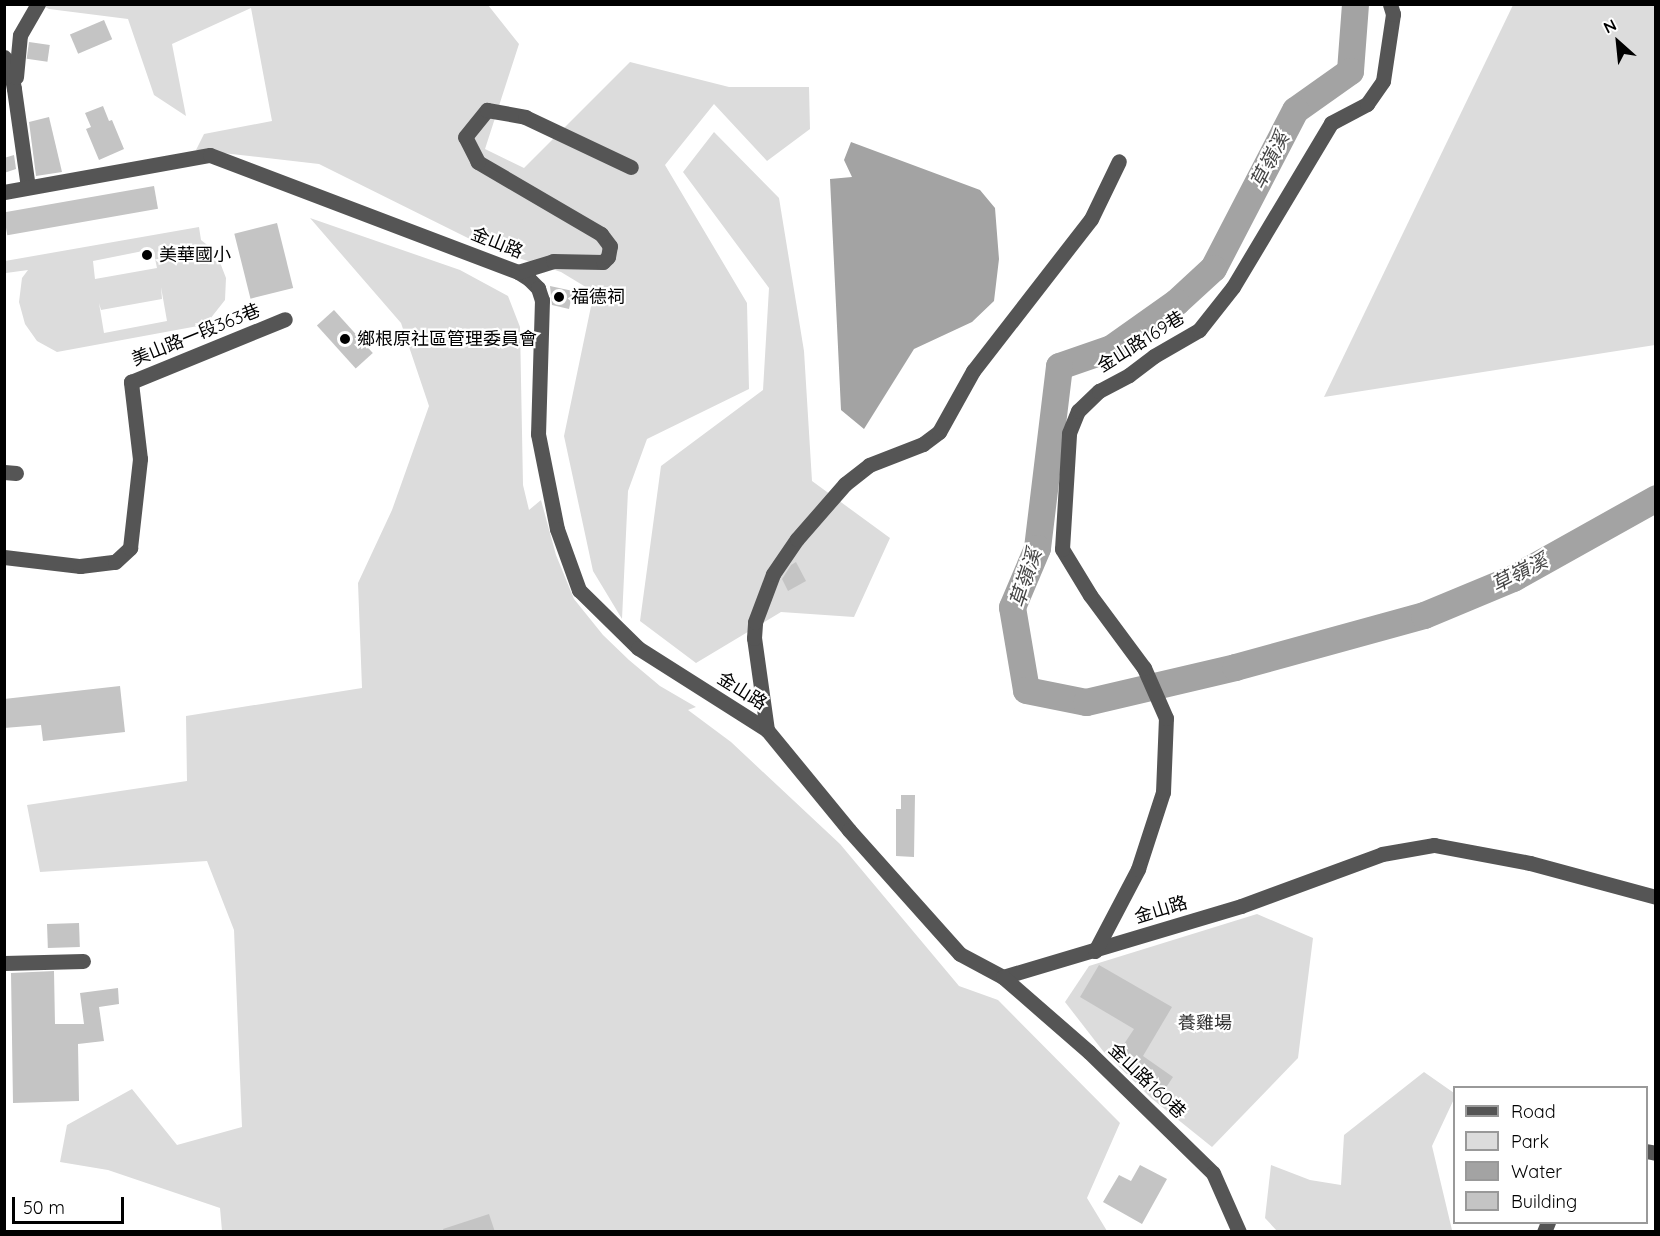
<!DOCTYPE html>
<meta charset="utf-8">
<style>
body{margin:0}
#map{position:relative;width:1660px;height:1236px;overflow:hidden;background:#fff;font-family:Quicksand,"Noto Sans TC",sans-serif}
div>[style]{position:absolute}
.green>*{inset:0;background:#dcdcdc}
.water>*{inset:0;background:#a3a3a3}
.river>*{height:27px;margin:-13.5px;padding:0 13.5px;transform-origin:13.5px;border-radius:13.5px;background:#a3a3a3}
.building>*{inset:0;background:#c4c4c4;transform-origin:0 0}
.minor>*{height:15px;margin:-7.5px;padding:0 7.5px;transform-origin:7.5px;border-radius:7.5px;background:#555}
.dots>*{width:16px;height:16px;translate:-50% -50%;box-sizing:border-box;border:3px solid #fff;border-radius:50%}
span{translate:-50% -50%;white-space:nowrap;text-align:center;line-height:1.15;-webkit-text-stroke:4.5px #fff;paint-order:stroke}
.street-label{font-size:18px;color:#000}
.poi-label{font-size:18px;color:#000}
.left{translate:0 -50%;text-align:left}
.park-label{font-size:18px;color:#333}
.water-label{font-size:20px;color:#444;font-style:italic}
.frame{position:absolute;inset:0;border:6px solid #000;pointer-events:none}
.legend{position:absolute;left:1453px;top:1086px;width:195px;height:138px;box-sizing:border-box;background:#fff;border:2px solid #999;margin:0;padding:8px 10px;list-style:none;font-size:18px;color:#000}
.legend li{display:flex;align-items:center;gap:12px;height:30px}
.legend b{width:30px;border:2px solid #999}
.north{position:absolute;left:1588px;top:12px;width:60px;height:60px;-webkit-text-stroke:4px #fff;paint-order:stroke;rotate:333deg;font-size:16px;font-weight:700;line-height:24px;text-align:center;color:#000}
.north::after{content:'';display:block;margin:auto;width:21px;height:27px;background:#000;clip-path:polygon(50% 0,100% 100%,50% 72%,0 100%)}
.scale{position:absolute;left:12px;top:1197px;width:112px;height:27px;box-sizing:border-box;border:3px solid #000;border-top:0;padding-left:8px;font-size:18px;line-height:21px;white-space:nowrap;color:#000;-webkit-text-stroke:4px #fff;paint-order:stroke}
</style>
<div id="map">
<div class="green">
<div style="clip-path:polygon(41px 5px,488px 5px,519px 44px,485px 149px,524px 168px,630px 62px,729px 87px,809px 87px,810px 129px,767px 161px,714px 104px,665px 165px,747px 303px,749px 389px,647px 439px,628px 491px,622px 619px,593px 571px,564px 436px,594px 292px,561px 272px,488px 248px,319px 164px,196px 150px,204px 134px,272px 121px,251px 8px,172px 44px,186px 116px,154px 95px,128px 19px,49px 9px)"></div>
<div style="clip-path:polygon(1513px 5px,1655px 5px,1655px 345px,1324px 397px)"></div>
<div style="clip-path:polygon(714px 132px,779px 198px,804px 351px,812px 481px,890px 538px,854px 617px,781px 612px,696px 663px,640px 621px,661px 466px,763px 390px,769px 288px,683px 172px)"></div>
<div style="clip-path:polygon(310px 218px,460px 270px,508px 296px,520px 327px,523px 485px,529px 510px,541px 500px,556px 555px,574px 599px,603px 635px,629px 660px,660px 686px,696px 707px,688px 710px,731px 742px,840px 844px,959px 986px,998px 1000px,1120px 1123px,1087px 1198px,1107px 1231px,222px 1231px,220px 1208px,108px 1170px,60px 1162px,67px 1125px,132px 1089px,177px 1145px,242px 1127px,234px 930px,207px 861px,40px 872px,27px 805px,187px 781px,186px 716px,362px 688px,358px 583px,392px 510px,429px 406px,401px 323px)"></div>
<div style="clip-path:polygon(evenodd,199px 227px,201px 240px,216px 252px,226px 278px,225px 300px,210px 319px,198px 326px,57px 352px,37px 341px,25px 324px,19px 302px,22px 278px,28px 270px,6px 273px,5px 261px,199px 227px,153px 249px,157px 268px,95px 279px,93px 261px,153px 249px,199px 227px,161px 287px,167px 321px,104px 333px,99px 303px,101px 310px,162px 299px,161px 287px)"></div>
<div style="clip-path:polygon(1257px 914px,1313px 938px,1298px 1058px,1212px 1147px,1151px 1098px,1103px 1051px,1065px 1002px,1089px 966px)"></div>
<div style="clip-path:polygon(1424px 1072px,1454px 1093px,1454px 1099px,1432px 1146px,1452px 1230px,1277px 1231px,1265px 1218px,1271px 1165px,1310px 1180px,1341px 1185px,1344px 1135px)"></div>
</div>
<div class="water">
<div style="clip-path:polygon(851px 142px,980px 190px,995px 208px,999px 259px,994px 301px,972px 322px,914px 349px,864px 429px,841px 410px,830px 179px,852px 177px,844px 160px)"></div>
</div>
<div class="river">
<div style="left:1355px;top:4px;width:67px;rotate:94.3deg"></div>
<div style="left:1350px;top:71px;width:67px;rotate:144.7deg"></div>
<div style="left:1295px;top:110px;width:178px;rotate:117.4deg"></div>
<div style="left:1213px;top:268px;width:50px;rotate:137.4deg"></div>
<div style="left:1176px;top:302px;width:80px;rotate:144.7deg"></div>
<div style="left:1111px;top:348px;width:55px;rotate:160.9deg"></div>
<div style="left:1059px;top:366px;width:183px;rotate:96.9deg"></div>
<div style="left:1037px;top:548px;width:64px;rotate:113deg"></div>
<div style="left:1012px;top:607px;width:84px;rotate:80.4deg"></div>
<div style="left:1026px;top:690px;width:61px;rotate:11.3deg"></div>
<div style="left:1086px;top:702px;width:153px;rotate:-13.2deg"></div>
<div style="left:1235px;top:667px;width:196px;rotate:-15.4deg"></div>
<div style="left:1424px;top:615px;width:96px;rotate:-22.6deg"></div>
<div style="left:1513px;top:578px;width:164px;rotate:-29.2deg"></div>
</div>
<div class="building">
<div style="left:104px;top:20px;width:21px;height:37px;rotate:67deg"></div>
<div style="left:29px;top:42px;width:21px;height:17px;rotate:8deg"></div>
<div style="clip-path:polygon(103px 106px,109px 121px,112px 120px,124px 149px,99px 160px,86px 129px,91px 127px,85px 113px)"></div>
<div style="clip-path:polygon(49px 117px,62px 172px,36px 176px,29px 122px)"></div>
<div style="clip-path:polygon(14px 155px,16px 169px,4px 173px,4px 158px)"></div>
<div style="left:154px;top:186px;width:23px;height:153px;rotate:80deg"></div>
<div style="left:277px;top:223px;width:67px;height:44px;rotate:76deg"></div>
<div style="clip-path:polygon(550px 286px,573px 291px,569px 309px,552px 305px)"></div>
<div style="left:334px;top:310px;width:58px;height:23px;rotate:48deg"></div>
<div style="clip-path:polygon(796px 562px,806px 581px,788px 591px,782px 579px,791px 565px)"></div>
<div style="clip-path:polygon(120px 686px,125px 732px,43px 741px,41px 725px,4px 728px,4px 699px)"></div>
<div style="clip-path:polygon(901px 795px,915px 795px,914px 857px,896px 856px,896px 809px,901px 809px)"></div>
<div style="left:79px;top:923px;width:24px;height:32px;rotate:88deg"></div>
<div style="clip-path:polygon(1099px 965px,1172px 1007px,1143px 1056px,1173px 1077px,1161px 1095px,1114px 1059px,1134px 1029px,1080px 997px)"></div>
<div style="clip-path:polygon(54px 971px,55px 1024px,84px 1024px,80px 993px,118px 988px,119px 1004px,99px 1007px,104px 1041px,78px 1044px,79px 1101px,13px 1103px,11px 973px)"></div>
<div style="clip-path:polygon(1140px 1165px,1167px 1179px,1142px 1224px,1103px 1202px,1119px 1175px,1131px 1181px)"></div>
<div style="clip-path:polygon(489px 1214px,495px 1232px,444px 1232px,443px 1229px)"></div>
</div>
<div class="minor">
<div style="left:4px;top:57px;width:8px;rotate:50deg"></div>
<div style="left:9px;top:63px;width:26px;rotate:79deg"></div>
<div style="left:14px;top:89px;width:99px;rotate:81.9deg"></div>
<div style="left:16px;top:77px;width:42px;rotate:-84.6deg"></div>
<div style="left:20px;top:35px;width:36px;rotate:-60deg"></div>
<div style="left:4px;top:192px;width:209px;rotate:-10.2deg"></div>
<div style="left:210px;top:155px;width:329px;rotate:20.8deg"></div>
<div style="left:518px;top:272px;width:13px;rotate:32deg"></div>
<div style="left:529px;top:279px;width:13px;rotate:45deg"></div>
<div style="left:538px;top:288px;width:13px;rotate:72deg"></div>
<div style="left:542px;top:300px;width:134px;rotate:91.7deg"></div>
<div style="left:538px;top:434px;width:97px;rotate:78.7deg"></div>
<div style="left:557px;top:529px;width:65px;rotate:70.2deg"></div>
<div style="left:579px;top:590px;width:83px;rotate:44.5deg"></div>
<div style="left:638px;top:648px;width:153px;rotate:32.4deg"></div>
<div style="left:767px;top:730px;width:129px;rotate:50.6deg"></div>
<div style="left:849px;top:830px;width:166px;rotate:48.2deg"></div>
<div style="left:960px;top:954px;width:49px;rotate:28.1deg"></div>
<div style="left:1003px;top:977px;width:248px;rotate:-16.6deg"></div>
<div style="left:1241px;top:906px;width:150px;rotate:-20.2deg"></div>
<div style="left:1382px;top:854px;width:53px;rotate:-9.8deg"></div>
<div style="left:1434px;top:845px;width:98px;rotate:10.6deg"></div>
<div style="left:1530px;top:863px;width:131px;rotate:15.1deg"></div>
<div style="left:518px;top:272px;width:37px;rotate:-17deg"></div>
<div style="left:553px;top:261px;width:50px;rotate:1.1deg"></div>
<div style="left:603px;top:262px;width:7px;rotate:-45deg"></div>
<div style="left:608px;top:257px;width:11px;rotate:-80deg"></div>
<div style="left:610px;top:246px;width:15px;rotate:-127deg"></div>
<div style="left:601px;top:234px;width:143px;rotate:-149.7deg"></div>
<div style="left:478px;top:162px;width:28px;rotate:-117deg"></div>
<div style="left:465px;top:137px;width:35px;rotate:-51deg"></div>
<div style="left:487px;top:110px;width:39px;rotate:10deg"></div>
<div style="left:525px;top:117px;width:117px;rotate:25.3deg"></div>
<div style="left:4px;top:472px;width:12px;rotate:5deg"></div>
<div style="left:4px;top:557px;width:77px;rotate:6.8deg"></div>
<div style="left:80px;top:566px;width:35px;rotate:-7deg"></div>
<div style="left:115px;top:562px;width:21px;rotate:-43deg"></div>
<div style="left:130px;top:548px;width:90px;rotate:-83.6deg"></div>
<div style="left:140px;top:459px;width:78px;rotate:-96.7deg"></div>
<div style="left:131px;top:382px;width:166px;rotate:-22.2deg"></div>
<div style="left:767px;top:730px;width:93px;rotate:-98deg"></div>
<div style="left:754px;top:638px;width:16px;rotate:-86deg"></div>
<div style="left:755px;top:622px;width:51px;rotate:-69.4deg"></div>
<div style="left:773px;top:574px;width:42px;rotate:-55.6deg"></div>
<div style="left:797px;top:539px;width:73px;rotate:-48.9deg"></div>
<div style="left:845px;top:484px;width:31px;rotate:-38deg"></div>
<div style="left:869px;top:465px;width:58px;rotate:-21.3deg"></div>
<div style="left:923px;top:444px;width:20px;rotate:-37deg"></div>
<div style="left:939px;top:432px;width:70px;rotate:-60.9deg"></div>
<div style="left:973px;top:371px;width:192px;rotate:-52.2deg"></div>
<div style="left:1091px;top:219px;width:64px;rotate:-64.2deg"></div>
<div style="left:1095px;top:951px;width:93px;rotate:-62.3deg"></div>
<div style="left:1138px;top:869px;width:81px;rotate:-72deg"></div>
<div style="left:1163px;top:792px;width:74px;rotate:-87.7deg"></div>
<div style="left:1166px;top:718px;width:55px;rotate:-113.7deg"></div>
<div style="left:1144px;top:668px;width:91px;rotate:-126.5deg"></div>
<div style="left:1090px;top:595px;width:54px;rotate:-121.3deg"></div>
<div style="left:1062px;top:549px;width:116px;rotate:-86.5deg"></div>
<div style="left:1069px;top:433px;width:24px;rotate:-68deg"></div>
<div style="left:1078px;top:411px;width:29px;rotate:-44deg"></div>
<div style="left:1099px;top:391px;width:34px;rotate:-28deg"></div>
<div style="left:1129px;top:375px;width:31px;rotate:-37deg"></div>
<div style="left:1154px;top:356px;width:52px;rotate:-30deg"></div>
<div style="left:1199px;top:330px;width:55px;rotate:-51.7deg"></div>
<div style="left:1233px;top:287px;width:191px;rotate:-59.1deg"></div>
<div style="left:1331px;top:123px;width:41px;rotate:-27.8deg"></div>
<div style="left:1367px;top:104px;width:28px;rotate:-55deg"></div>
<div style="left:1383px;top:81px;width:68px;rotate:-81.5deg"></div>
<div style="left:1393px;top:14px;width:10px;rotate:-107deg"></div>
<div style="left:4px;top:963px;width:79px;rotate:-1.5deg"></div>
<div style="left:1003px;top:977px;width:114px;rotate:41.1deg"></div>
<div style="left:1089px;top:1052px;width:173px;rotate:44.3deg"></div>
<div style="left:1213px;top:1173px;width:64px;rotate:66.2deg"></div>
<div style="left:1646px;top:1151px;width:10px;rotate:11deg"></div>
<div style="left:1544px;top:1232px;width:11px;rotate:-68deg"></div>
</div>
<div class="dots">
<div style="left:147px;top:255px;background:#000"></div>
<div style="left:559px;top:297px;background:#000"></div>
<div style="left:345px;top:339px;background:#000"></div>
</div>
<div class="street-label">
<span style="left:497px;top:243px;rotate:22deg">金山路</span>
<span style="left:196px;top:335px;rotate:-22deg">美山路一段363巷</span>
<span style="left:1141px;top:342px;rotate:-32deg">金山路169巷</span>
<span style="left:742px;top:691px;rotate:32deg">金山路</span>
<span style="left:1161px;top:910px;rotate:-17deg">金山路</span>
<span style="left:1147px;top:1081px;rotate:44deg">金山路160巷</span>
</div>
<div class="poi-label">
<span class="left" style="left:159px;top:255px">美華國小</span>
<span class="left" style="left:571px;top:297px">福德祠</span>
<span class="left" style="left:357px;top:339px">鄉根原社區管理委員會</span>
</div>
<div class="park-label">
<span style="left:1205px;top:1023px">養雞場</span>
</div>
<div class="water-label">
<span style="left:1269px;top:160px;rotate:-63deg">草嶺溪</span>
<span style="left:1519px;top:572px;rotate:-27deg">草嶺溪</span>
<span style="left:1025px;top:578px;rotate:-72deg">草嶺溪</span>
</div>
<div class="frame"></div>
<ul class="legend">
<li><b style="height:8px;background:#555"></b>Road</li>
<li><b style="height:16px;background:#dcdcdc"></b>Park</li>
<li><b style="height:16px;background:#a3a3a3"></b>Water</li>
<li><b style="height:16px;background:#c4c4c4"></b>Building</li>
</ul>
<div class="north">N</div>
<div class="scale">50 m</div>
</div>
